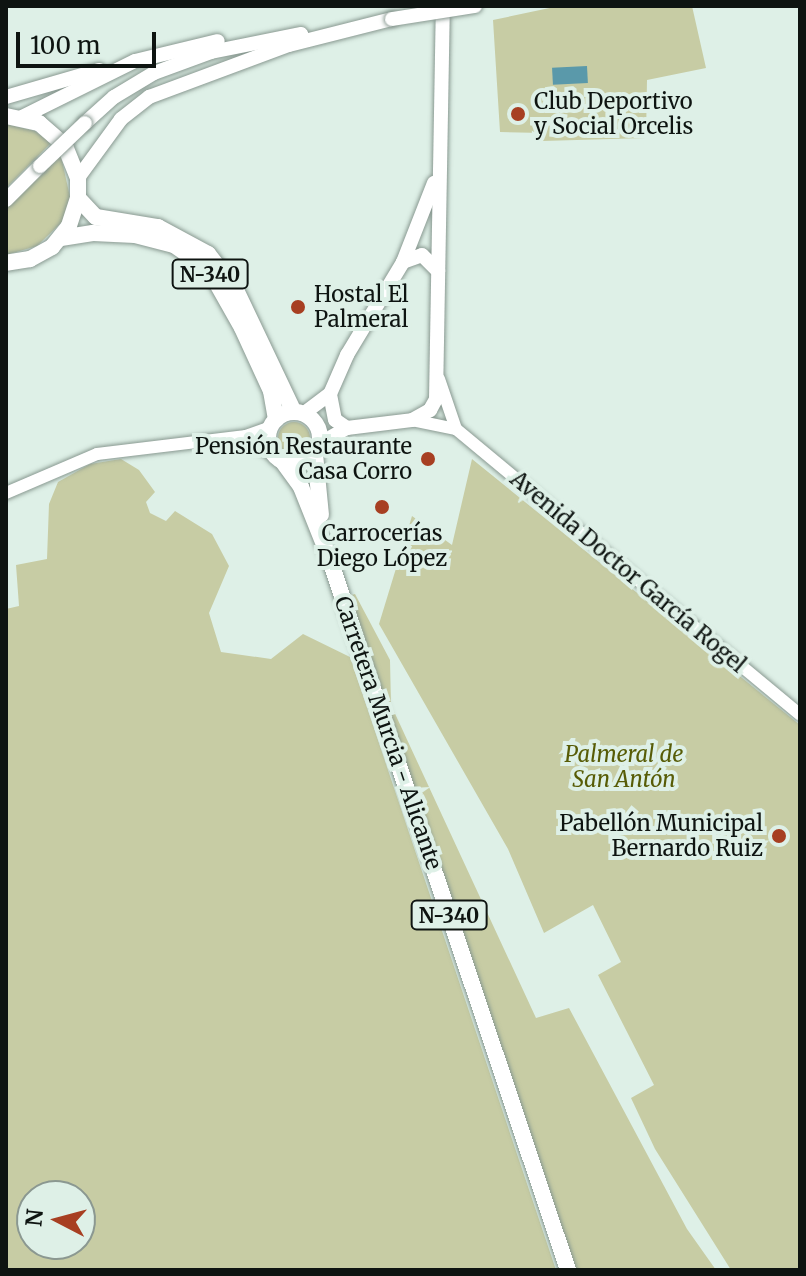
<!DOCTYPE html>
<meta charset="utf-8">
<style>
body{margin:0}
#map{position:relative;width:806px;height:1276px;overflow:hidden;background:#def0e7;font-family:Merriweather,serif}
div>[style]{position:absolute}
.green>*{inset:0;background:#c7cca4}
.round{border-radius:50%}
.water>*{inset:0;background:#5a99aa;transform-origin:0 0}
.roads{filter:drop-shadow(0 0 2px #899991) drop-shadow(0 0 2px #899991)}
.tertiary>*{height:12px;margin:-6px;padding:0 6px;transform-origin:6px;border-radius:6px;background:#fff}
.secondary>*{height:14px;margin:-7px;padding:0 7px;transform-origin:7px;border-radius:7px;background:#fff}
.trunk>*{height:16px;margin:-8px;padding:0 8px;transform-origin:8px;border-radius:8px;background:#fff}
.trunk>.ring{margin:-8px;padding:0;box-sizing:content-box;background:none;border:16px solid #fff;border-radius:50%}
.bridges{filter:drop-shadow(0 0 2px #899991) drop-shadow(0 0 2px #899991)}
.secondary-bridge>*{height:14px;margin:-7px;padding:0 7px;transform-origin:7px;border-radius:7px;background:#fff}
.dots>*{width:22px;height:22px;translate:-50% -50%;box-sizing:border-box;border:4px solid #def0e7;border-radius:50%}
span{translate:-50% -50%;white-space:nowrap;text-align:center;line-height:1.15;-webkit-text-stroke:8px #def0e7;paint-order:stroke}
.shield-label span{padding:2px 6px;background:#def0e7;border:2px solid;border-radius:6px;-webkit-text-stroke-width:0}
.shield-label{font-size:20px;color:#0e1411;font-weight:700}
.poi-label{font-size:22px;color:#0e1411}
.left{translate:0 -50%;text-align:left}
.right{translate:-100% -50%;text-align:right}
.street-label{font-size:22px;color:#0e1411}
.park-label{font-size:22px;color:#575c06;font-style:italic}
.frame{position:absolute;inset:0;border:8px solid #0e1411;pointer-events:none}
.north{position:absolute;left:16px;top:1180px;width:80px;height:80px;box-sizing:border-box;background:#def0e7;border:2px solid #8b9891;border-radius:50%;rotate:276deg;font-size:22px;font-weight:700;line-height:32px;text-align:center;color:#0e1411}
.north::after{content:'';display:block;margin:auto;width:28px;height:36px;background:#a73f22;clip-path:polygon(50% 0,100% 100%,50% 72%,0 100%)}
.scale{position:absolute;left:16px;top:32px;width:140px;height:36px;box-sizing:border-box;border:4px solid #0e1411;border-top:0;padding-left:10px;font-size:24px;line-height:28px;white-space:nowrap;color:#0e1411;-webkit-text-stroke:6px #def0e7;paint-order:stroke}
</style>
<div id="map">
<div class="green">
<div style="clip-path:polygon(559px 6px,692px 6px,706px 68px,647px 80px,646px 138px,542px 141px,543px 133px,500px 132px,493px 20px)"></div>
<div style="clip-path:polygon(6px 124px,35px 131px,51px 143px,6px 188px)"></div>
<div style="clip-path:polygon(61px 156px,70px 197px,62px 222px,37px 246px,6px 255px,6px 209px)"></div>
<div class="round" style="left:278px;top:422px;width:32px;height:32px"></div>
<div style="clip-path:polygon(evenodd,121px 459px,139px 470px,155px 492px,146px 502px,150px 513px,166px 521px,175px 511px,212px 534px,229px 566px,209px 613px,221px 652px,271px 659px,303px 634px,350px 657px,556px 1270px,6px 1270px,6px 609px,19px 606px,16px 565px,47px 559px,49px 504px,58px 482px,90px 464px,121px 459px,32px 1196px,80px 1196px,80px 1244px,32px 1244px,32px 1196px)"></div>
<div style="clip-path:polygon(472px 459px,800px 725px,800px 1270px,731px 1270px,655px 1149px,631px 1098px,654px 1085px,598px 975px,621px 962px,593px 905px,544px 933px,508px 849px,379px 624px,412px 516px,452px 545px)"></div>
<div style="clip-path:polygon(355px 594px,390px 660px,391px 705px,536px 1018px,569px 1008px,687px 1229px,716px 1270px,573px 1270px,348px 596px)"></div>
</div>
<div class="water">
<div style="left:587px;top:66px;width:17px;height:35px;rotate:87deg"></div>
</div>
<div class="roads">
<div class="tertiary">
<div style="left:439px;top:379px;width:53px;rotate:71.2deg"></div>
<div style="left:412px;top:420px;width:45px;rotate:11.6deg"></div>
<div style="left:456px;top:429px;width:447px;rotate:39.7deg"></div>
<div style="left:240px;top:439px;width:36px;rotate:24deg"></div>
<div style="left:6px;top:493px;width:99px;rotate:-23.2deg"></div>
<div style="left:97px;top:454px;width:150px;rotate:-6.9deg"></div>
<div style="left:246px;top:436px;width:27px;rotate:-20deg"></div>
</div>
<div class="secondary">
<div style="left:6px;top:97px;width:97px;rotate:-16.2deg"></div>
<div style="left:22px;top:117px;width:126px;rotate:-26.4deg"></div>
<div style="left:135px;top:61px;width:85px;rotate:-13.5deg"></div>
<div style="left:85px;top:123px;width:39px;rotate:-42deg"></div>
<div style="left:114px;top:97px;width:47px;rotate:-31deg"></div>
<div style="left:154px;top:73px;width:61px;rotate:-20.2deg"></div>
<div style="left:211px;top:52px;width:92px;rotate:-11.3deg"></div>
<div style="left:78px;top:178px;width:73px;rotate:-53.9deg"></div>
<div style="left:121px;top:119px;width:36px;rotate:-38deg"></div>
<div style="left:149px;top:97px;width:149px;rotate:-20.4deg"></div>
<div style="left:289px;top:45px;width:106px;rotate:-14.2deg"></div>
<div style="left:6px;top:200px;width:48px;rotate:-45deg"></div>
<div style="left:403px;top:262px;width:20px;rotate:-20deg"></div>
<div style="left:422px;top:255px;width:23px;rotate:45deg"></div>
<div style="left:303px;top:414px;width:34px;rotate:-37deg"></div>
<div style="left:347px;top:428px;width:14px;rotate:-146deg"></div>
<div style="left:335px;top:420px;width:26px;rotate:-101deg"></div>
<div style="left:330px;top:394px;width:43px;rotate:-66.4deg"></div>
<div style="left:347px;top:355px;width:109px;rotate:-58.9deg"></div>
<div style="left:403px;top:262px;width:85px;rotate:-68.6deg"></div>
<div style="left:319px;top:444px;width:32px;rotate:-30deg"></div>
<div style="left:347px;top:428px;width:65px;rotate:-7deg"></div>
<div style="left:412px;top:420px;width:21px;rotate:-29deg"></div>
<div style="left:430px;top:410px;width:13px;rotate:-61deg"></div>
<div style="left:436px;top:399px;width:393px;rotate:-89deg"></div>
</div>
<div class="trunk">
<div style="left:6px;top:116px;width:34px;rotate:12deg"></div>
<div style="left:39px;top:123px;width:35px;rotate:41deg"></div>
<div style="left:65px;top:146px;width:35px;rotate:68deg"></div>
<div style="left:78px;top:178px;width:20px;rotate:90deg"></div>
<div style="left:78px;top:198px;width:29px;rotate:108deg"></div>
<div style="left:69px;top:226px;width:27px;rotate:129deg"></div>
<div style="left:52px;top:247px;width:25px;rotate:151deg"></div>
<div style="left:30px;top:259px;width:24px;rotate:171deg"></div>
<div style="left:78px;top:198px;width:26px;rotate:47deg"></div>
<div style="left:96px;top:217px;width:63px;rotate:9.2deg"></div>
<div style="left:158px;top:227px;width:57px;rotate:28.4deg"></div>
<div style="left:208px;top:254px;width:46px;rotate:52.1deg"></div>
<div style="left:236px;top:290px;width:135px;rotate:64.6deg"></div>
<div style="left:61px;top:238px;width:32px;rotate:-9deg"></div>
<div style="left:93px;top:233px;width:42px;rotate:2.7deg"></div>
<div style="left:135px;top:235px;width:40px;rotate:14.4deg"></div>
<div style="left:174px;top:245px;width:28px;rotate:35deg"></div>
<div style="left:197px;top:261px;width:26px;rotate:47deg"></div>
<div style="left:215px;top:280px;width:55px;rotate:60.6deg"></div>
<div style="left:242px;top:328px;width:69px;rotate:65.3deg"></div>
<div style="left:271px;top:391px;width:29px;rotate:80deg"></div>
<div class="ring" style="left:268px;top:412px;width:36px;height:36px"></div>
<div style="left:315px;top:454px;width:61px;rotate:84.4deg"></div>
<div style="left:283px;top:462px;width:31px;rotate:54deg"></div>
<div style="left:301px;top:487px;width:79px;rotate:68.3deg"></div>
<div style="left:330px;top:560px;width:749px;rotate:71.47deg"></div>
</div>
</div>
<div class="bridges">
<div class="secondary-bridge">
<div style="left:392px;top:19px;width:84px;rotate:-8.9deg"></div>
<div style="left:40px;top:166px;width:62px;rotate:-43.7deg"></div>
</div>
</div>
<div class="dots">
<div style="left:518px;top:114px;background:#a73f22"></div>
<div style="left:298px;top:307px;background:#a73f22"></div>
<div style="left:428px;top:459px;background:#a73f22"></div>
<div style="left:382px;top:507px;background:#a73f22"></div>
<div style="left:779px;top:836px;background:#a73f22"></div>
</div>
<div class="shield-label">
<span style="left:210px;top:274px">N-340</span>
<span style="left:449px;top:915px">N-340</span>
</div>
<div class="poi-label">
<span class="left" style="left:534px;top:114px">Club Deportivo<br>y Social Orcelis</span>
<span class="left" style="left:314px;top:307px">Hostal El<br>Palmeral</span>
<span class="right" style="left:412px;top:459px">Pensión Restaurante<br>Casa Corro</span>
<span style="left:382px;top:546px">Carrocerías<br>Diego López</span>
<span class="right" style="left:763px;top:836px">Pabellón Municipal<br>Bernardo Ruiz</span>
</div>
<div class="street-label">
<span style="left:628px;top:572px;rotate:40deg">Avenida Doctor García Rogel</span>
<span style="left:388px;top:733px;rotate:71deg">Carretera Murcia - Alicante</span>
</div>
<div class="park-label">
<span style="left:624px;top:767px">Palmeral de<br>San Antón</span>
</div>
<div class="frame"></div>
<div class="north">N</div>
<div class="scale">100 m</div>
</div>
